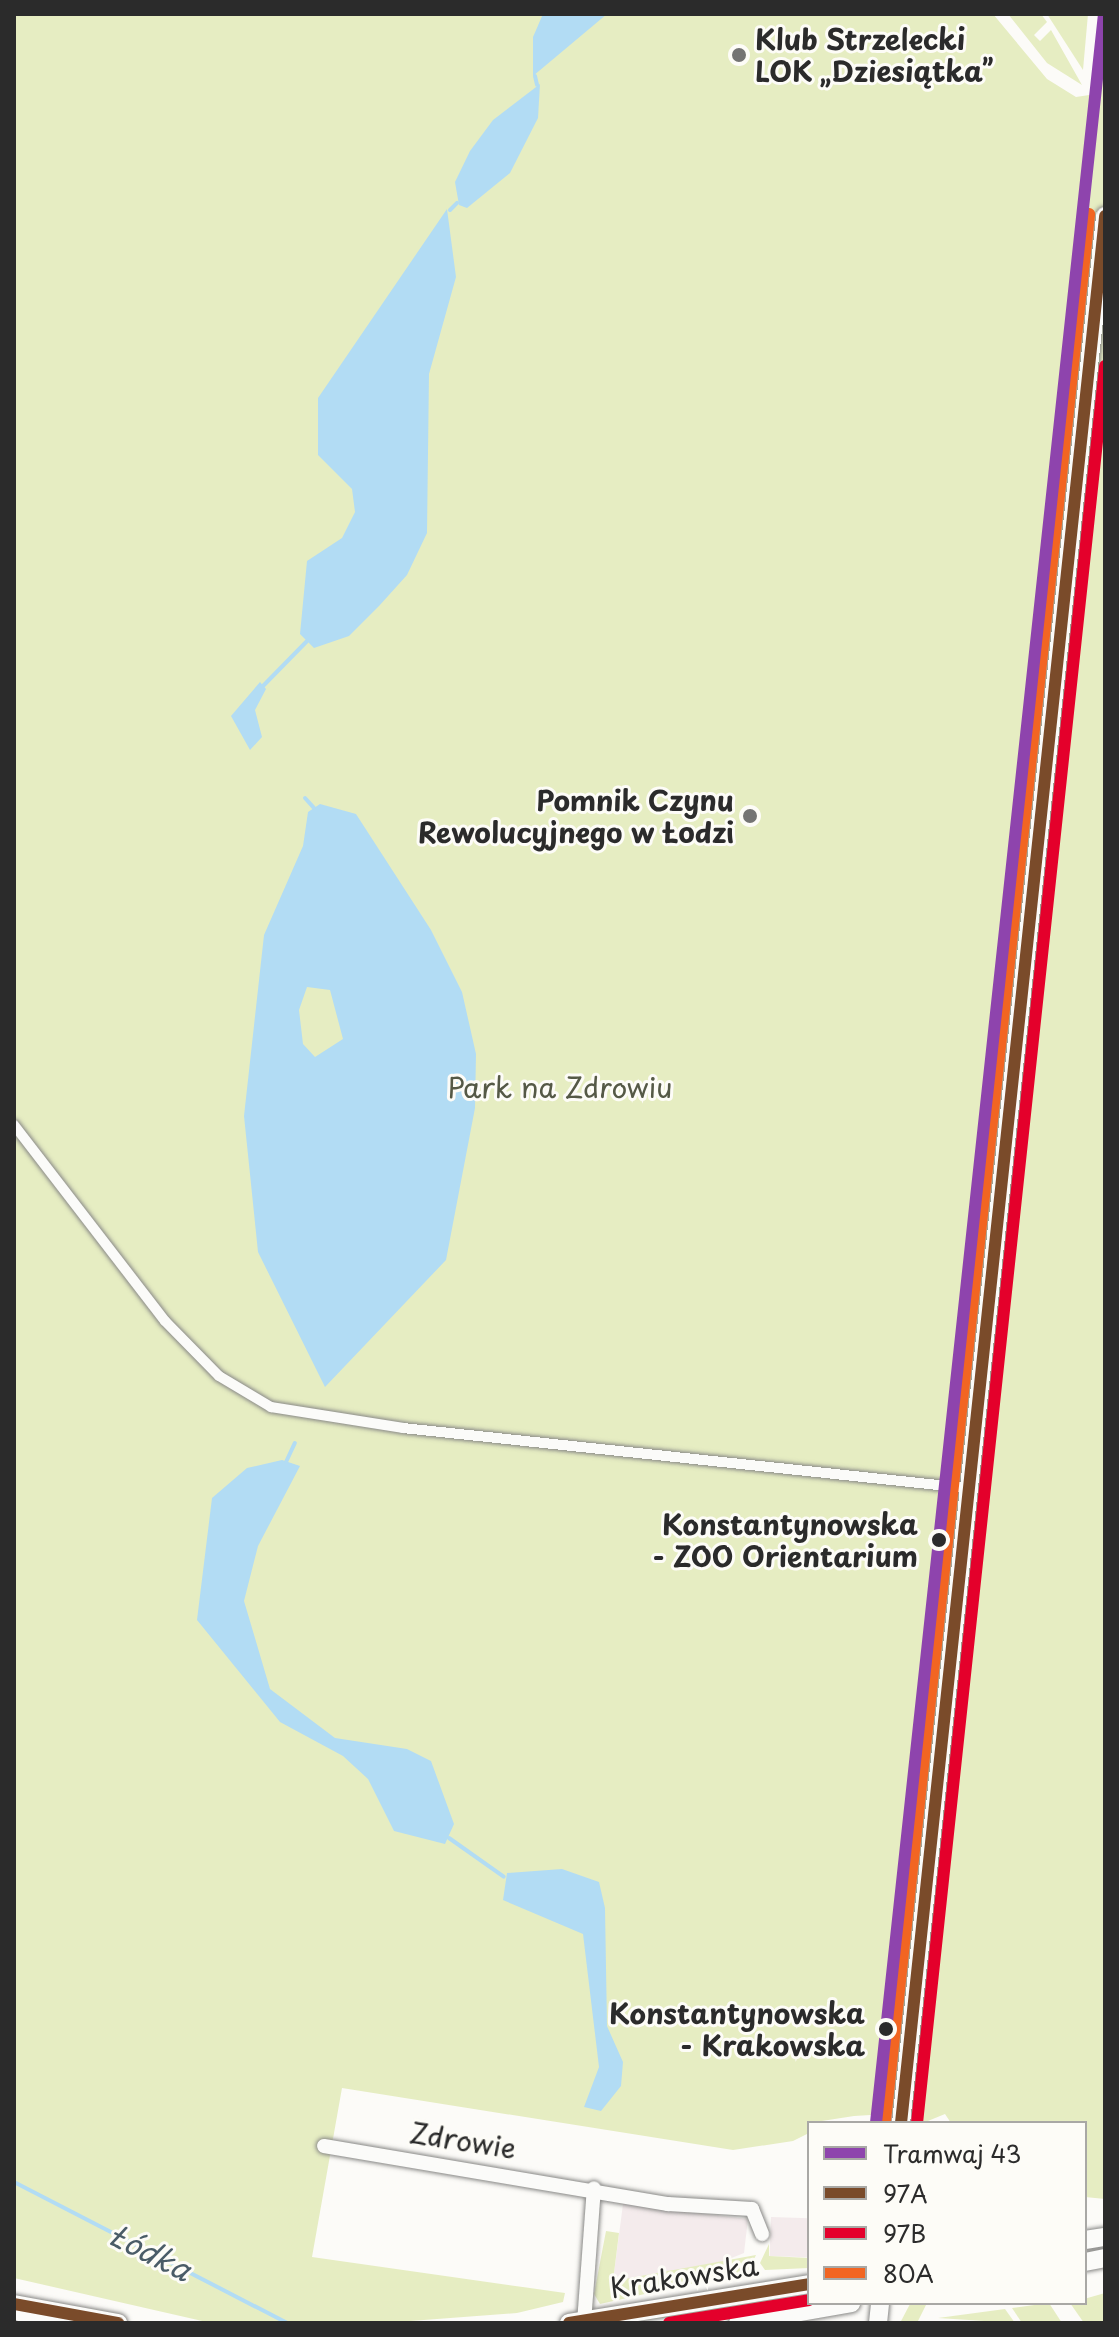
<!DOCTYPE html>
<meta charset="utf-8">
<style>
body{margin:0}
#map{position:relative;width:1119px;height:2337px;overflow:hidden;background:#fcfbf8;font-family:"Playpen Sans",sans-serif}
div>[style]{position:absolute}
.built>*{inset:0;background:#f4ebec;transform-origin:0 0}
.green>*{inset:0;background:#e6edc2}
.water>*{inset:0;background:#b2dcf4}
.stream>*{height:4px;margin:-2px;padding:0 2px;transform-origin:2px;border-radius:2px;background:#b2dcf4}
.roads{filter:drop-shadow(0 0 2px #898987) drop-shadow(0 0 2px #898987)}
.pedestrian>*{height:10px;margin:-5px;padding:0 5px;transform-origin:5px;border-radius:5px;background:#fbfbf9}
.minor>*{height:14px;margin:-7px;padding:0 7px;transform-origin:7px;border-radius:7px;background:#fbfbf9}
.secondary>*{height:18px;margin:-9px;padding:0 9px;transform-origin:9px;border-radius:9px;background:#fbfbf9}
.bus-1>*{height:12px;margin:-6px;padding:0 6px;transform-origin:6px;border-radius:6px;background:#7a4b2a}
.bus-2>*{height:12px;margin:-6px;padding:0 6px;transform-origin:6px;border-radius:6px;background:#e4002b}
.bus-3>*{height:12px;margin:-6px;padding:0 6px;transform-origin:6px;border-radius:6px;background:#f26522}
.tram-1>*{height:12px;margin:-6px;padding:0 6px;transform-origin:6px;border-radius:6px;background:#8e44ad}
.dots>*{width:22px;height:22px;translate:-50% -50%;box-sizing:border-box;border:4px solid #fdfcf7;border-radius:50%}
span{translate:-50% -50%;white-space:nowrap;text-align:center;line-height:1.15;-webkit-text-stroke:6px #fdfcf7;paint-order:stroke}
.poi-label{font-size:28px;color:#2b2b2b;font-weight:700}
.left{translate:0 -50%;text-align:left}
.right{translate:-100% -50%;text-align:right}
.park-label{font-size:28px;color:#555946}
.stop-label{font-size:28px;color:#2b2b2b;font-weight:700}
.street-label{font-size:28px;color:#2b2b2b}
.water-label{font-size:30px;color:#4a5c67;font-style:italic}
.frame{position:absolute;inset:0;border:16px solid #2b2b2b;pointer-events:none}
.legend{position:absolute;left:807px;top:2121px;width:280px;height:184px;box-sizing:border-box;background:#fdfcf7;border:2px solid #a9a8a5;margin:0;padding:10px 14px;list-style:none;font-size:24px;color:#2b2b2b}
.legend li{display:flex;align-items:center;gap:16px;height:40px}
.legend b{width:40px;border:2px solid #a9a8a5}
</style>
<div id="map">
<div class="built">
<div style="clip-path:polygon(623px 2204px,748px 2219px,744px 2253px,714px 2265px,613px 2281px)"></div>
<div style="left:771px;top:2217px;width:38px;height:39px;rotate:2deg"></div>
</div>
<div class="green">
<div style="clip-path:polygon(14px 14px,993px 14px,1047px 79px,1076px 97px,1096px 94px,1105px 34px,1105px 2199px,1085px 2197px,1085px 2123px,951px 2123px,945px 2114px,923px 2123px,920px 2112px,854px 2116px,809px 2123px,809px 2133px,793px 2141px,733px 2150px,342px 2088px,312px 2257px,565px 2293px,563px 2302px,517px 2313px,384px 2323px,211px 2323px,14px 2278px)"></div>
<div style="clip-path:polygon(1008px 14px,1041px 14px,1047px 22px,1034px 35px,1040px 41px,1051px 30px,1082px 85px,1047px 63px)"></div>
<div style="clip-path:polygon(1047px 14px,1088px 14px,1083px 70px)"></div>
<div style="clip-path:polygon(606px 2231px,619px 2233px,613px 2281px,756px 2255px,748px 2271px,600px 2304px,594px 2294px)"></div>
<div style="clip-path:polygon(769px 2244px,769px 2256px,809px 2258px,809px 2268px,765px 2270px,760px 2263px)"></div>
<div style="clip-path:polygon(809px 2292px,724px 2311px,618px 2323px)"></div>
<div style="clip-path:polygon(1105px 2293px,1105px 2323px,1084px 2323px,1070px 2303px)"></div>
<div style="clip-path:polygon(927px 2303px,917px 2323px,900px 2323px,910px 2304px)"></div>
<div style="clip-path:polygon(1049px 2303px,1062px 2323px,1022px 2323px,1012px 2308px)"></div>
<div style="clip-path:polygon(1005px 2309px,1015px 2323px,938px 2318px)"></div>
</div>
<div class="water">
<div style="clip-path:polygon(543px 14px,607px 14px,533px 76px,533px 37px)"></div>
<div style="clip-path:polygon(540px 84px,538px 118px,510px 173px,467px 208px,459px 205px,455px 182px,470px 151px,493px 120px)"></div>
<div style="clip-path:polygon(447px 209px,456px 277px,429px 374px,427px 533px,407px 575px,379px 606px,349px 636px,314px 648px,300px 634px,307px 561px,342px 538px,355px 512px,352px 489px,318px 455px,318px 398px)"></div>
<div style="clip-path:polygon(260px 682px,266px 689px,255px 710px,262px 737px,250px 750px,231px 716px)"></div>
<div style="clip-path:polygon(evenodd,320px 804px,356px 814px,431px 930px,462px 992px,476px 1054px,475px 1108px,446px 1260px,325px 1387px,258px 1252px,244px 1116px,264px 935px,303px 846px,308px 812px,320px 804px,307px 987px,330px 990px,343px 1039px,315px 1057px,303px 1044px,299px 1010px,307px 987px)"></div>
<div style="clip-path:polygon(282px 1460px,300px 1466px,258px 1546px,244px 1601px,270px 1689px,335px 1738px,407px 1749px,431px 1761px,454px 1824px,445px 1844px,394px 1831px,368px 1779px,343px 1756px,280px 1722px,197px 1620px,212px 1498px,247px 1468px)"></div>
<div style="clip-path:polygon(562px 1869px,599px 1882px,605px 1908px,607px 2026px,623px 2062px,621px 2086px,601px 2111px,584px 2107px,599px 2067px,583px 1934px,503px 1900px,507px 1873px)"></div>
</div>
<div class="stream">
<div style="left:535px;top:76px;width:9px;rotate:77deg"></div>
<div style="left:450px;top:210px;width:10px;rotate:-45deg"></div>
<div style="left:263px;top:686px;width:63px;rotate:-45.6deg"></div>
<div style="left:305px;top:798px;width:13px;rotate:48deg"></div>
<div style="left:286px;top:1462px;width:21px;rotate:-65deg"></div>
<div style="left:449px;top:1838px;width:67px;rotate:35.3deg"></div>
<div style="left:14px;top:2182px;width:307px;rotate:27.3deg"></div>
</div>
<div class="roads">
<div class="pedestrian">
<div style="left:14px;top:1125px;width:247px;rotate:52.4deg"></div>
<div style="left:165px;top:1321px;width:77px;rotate:45.5deg"></div>
<div style="left:219px;top:1376px;width:61px;rotate:30.8deg"></div>
<div style="left:271px;top:1407px;width:134px;rotate:9deg"></div>
<div style="left:403px;top:1428px;width:566px;rotate:6.08deg"></div>
</div>
<div class="minor">
<div style="left:324px;top:2146px;width:349px;rotate:9.6deg"></div>
<div style="left:668px;top:2204px;width:84px;rotate:3.4deg"></div>
<div style="left:752px;top:2209px;width:27px;rotate:68deg"></div>
<div style="left:584px;top:2323px;width:135px;rotate:-85.8deg"></div>
</div>
<div class="secondary">
<div style="left:901px;top:2123px;width:1918px;rotate:-83.89deg"></div>
<div style="left:1085px;top:2240px;width:20px;rotate:-9deg"></div>
<div style="left:1085px;top:2262px;width:20px;rotate:-11deg"></div>
<div style="left:14px;top:2304px;width:106px;rotate:10.4deg"></div>
<div style="left:14px;top:2310px;width:37px;rotate:20deg"></div>
<div style="left:569px;top:2323px;width:243px;rotate:-9.2deg"></div>
<div style="left:738px;top:2323px;width:115px;rotate:-10deg"></div>
<div style="left:878px;top:2323px;width:20px;rotate:-84deg"></div>
</div>
</div>
<div class="bus-1">
<div style="left:901px;top:2123px;width:1918px;rotate:-83.89deg"></div>
<div style="left:14px;top:2304px;width:106px;rotate:10.4deg"></div>
<div style="left:569px;top:2323px;width:243px;rotate:-9.2deg"></div>
</div>
<div class="bus-2">
<div style="left:917px;top:2123px;width:1767px;rotate:-83.89deg"></div>
<div style="left:669px;top:2323px;width:142px;rotate:-9.3deg"></div>
</div>
<div class="bus-3">
<div style="left:885px;top:2121px;width:1918px;rotate:-83.89deg"></div>
</div>
<div class="tram-1">
<div style="left:876px;top:2123px;width:2121px;rotate:-83.83deg"></div>
</div>
<div class="dots">
<div style="left:739px;top:55px;background:#747473"></div>
<div style="left:750px;top:816px;background:#747473"></div>
<div style="left:939px;top:1540px;background:#2b2b2b"></div>
<div style="left:886px;top:2029px;background:#2b2b2b"></div>
</div>
<div class="poi-label">
<span class="left" style="left:755px;top:55px">Klub Strzelecki<br>LOK „Dziesiątka”</span>
<span class="right" style="left:734px;top:816px">Pomnik Czynu<br>Rewolucyjnego w Łodzi</span>
</div>
<div class="park-label">
<span style="left:560px;top:1087px">Park na Zdrowiu</span>
</div>
<div class="stop-label">
<span class="right" style="left:918px;top:1540px">Konstantynowska<br>- ZOO Orientarium</span>
<span class="right" style="left:865px;top:2029px">Konstantynowska<br>- Krakowska</span>
</div>
<div class="street-label">
<span style="left:463px;top:2140px;rotate:9deg">Zdrowie</span>
<span style="left:684px;top:2276px;rotate:-9deg">Krakowska</span>
</div>
<div class="water-label">
<span style="left:151px;top:2252px;rotate:27deg">Łódka</span>
</div>
<div class="frame"></div>
<ul class="legend">
<li><b style="height:10px;background:#8e44ad"></b>Tramwaj 43</li>
<li><b style="height:10px;background:#7a4b2a"></b>97A</li>
<li><b style="height:10px;background:#e4002b"></b>97B</li>
<li><b style="height:10px;background:#f26522"></b>80A</li>
</ul>
</div>
